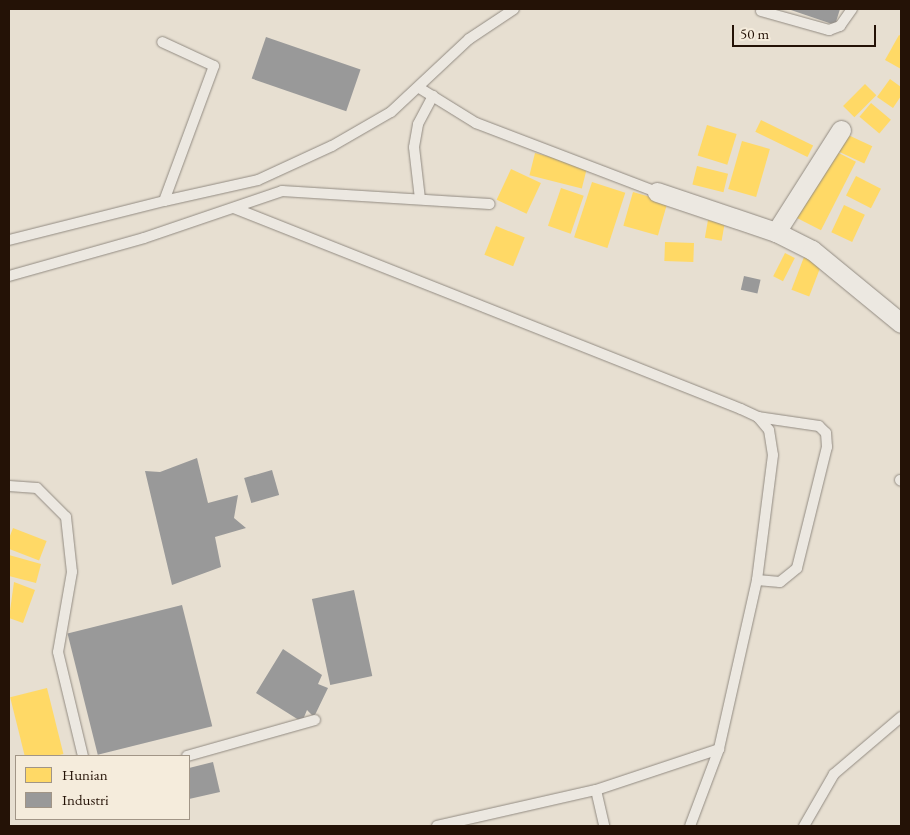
<!DOCTYPE html>
<style>
body{margin:0}
#map{position:relative;width:910px;height:835px;overflow:hidden;background:#e7dfd1;font-family:"EB Garamond",serif}
div>[style]{position:absolute}
.homes>*{inset:0;background:#ffd966;transform-origin:0 0}
.industry>*{inset:0;background:#999;transform-origin:0 0}
.roads{filter:drop-shadow(0 0 1px #928b82) drop-shadow(0 0 1px #928b82)}
.lane>*{height:10px;margin:-5px;padding:0 5px;transform-origin:5px;border-radius:5px;background:#ece8e1}
.street>*{height:19px;margin:-9.5px;padding:0 9.5px;transform-origin:9.5px;border-radius:9.5px;background:#ece8e1}
span{translate:-50% -50%;white-space:nowrap;text-align:center;line-height:1.15;-webkit-text-stroke:5px #f5ecdc;paint-order:stroke}
.frame{position:absolute;inset:0;border:10px solid #241206;pointer-events:none}
.legend{position:absolute;left:15px;top:755px;width:175px;height:65px;box-sizing:border-box;background:#f5ecdc;border:1px solid #a19586;margin:0;padding:6px 9px;list-style:none;font-size:15px;color:#241206}
.legend li{display:flex;align-items:center;gap:10px;height:25px}
.legend b{width:25px;border:1px solid #a19586}
.scale{position:absolute;left:732px;top:25px;width:144px;height:22px;box-sizing:border-box;border:2px solid #241206;border-top:0;padding-left:6px;font-size:15px;line-height:18px;white-space:nowrap;color:#241206;-webkit-text-stroke:4px #f5ecdc;paint-order:stroke}
</style>
<div id="map">
<div class="homes">
<div style="clip-path:polygon(899px 35px,901px 36px,901px 69px,885px 60px)"></div>
<div style="clip-path:polygon(890px 79px,901px 87px,901px 96px,893px 108px,877px 97px)"></div>
<div style="left:865px;top:84px;width:16px;height:31px;rotate:45deg"></div>
<div style="left:871px;top:103px;width:26px;height:18px;rotate:40deg"></div>
<div style="left:761px;top:120px;width:58px;height:13px;rotate:26deg"></div>
<div style="left:707px;top:125px;width:31px;height:32px;rotate:17deg"></div>
<div style="left:846px;top:134px;width:29px;height:19px;rotate:25deg"></div>
<div style="left:742px;top:141px;width:29px;height:50px;rotate:16deg"></div>
<div style="left:831px;top:149px;width:28px;height:77px;rotate:27deg"></div>
<div style="left:535px;top:153px;width:54px;height:23px;rotate:14deg"></div>
<div style="left:697px;top:166px;width:32px;height:19px;rotate:14deg"></div>
<div style="left:511px;top:169px;width:33px;height:34px;rotate:25deg"></div>
<div style="left:856px;top:176px;width:28px;height:22px;rotate:27deg"></div>
<div style="left:592px;top:182px;width:35px;height:58px;rotate:18deg"></div>
<div style="left:561px;top:188px;width:24px;height:40px;rotate:19deg"></div>
<div style="left:633px;top:192px;width:36px;height:35px;rotate:16deg"></div>
<div style="left:844px;top:205px;width:23px;height:30px;rotate:25deg"></div>
<div style="left:708px;top:220px;width:17px;height:18px;rotate:10deg"></div>
<div style="left:496px;top:226px;width:31px;height:31px;rotate:22deg"></div>
<div style="left:665px;top:242px;width:29px;height:19px;rotate:2deg"></div>
<div style="left:785px;top:253px;width:11px;height:26px;rotate:27deg"></div>
<div style="left:804px;top:257px;width:19px;height:35px;rotate:21deg"></div>
<div style="left:13px;top:528px;width:36px;height:21px;rotate:21deg"></div>
<div style="clip-path:polygon(9px 555px,41px 564px,36px 583px,9px 576px)"></div>
<div style="clip-path:polygon(14px 582px,35px 590px,23px 623px,9px 618px)"></div>
<div style="left:47px;top:688px;width:68px;height:38px;rotate:76deg"></div>
</div>
<div class="industry">
<div style="clip-path:polygon(788px 9px,840px 9px,835px 25px)"></div>
<div style="left:266px;top:37px;width:100px;height:44px;rotate:19deg"></div>
<div style="left:744px;top:276px;width:17px;height:14px;rotate:13deg"></div>
<div style="clip-path:polygon(197px 458px,208px 503px,238px 495px,234px 518px,246px 528px,215px 537px,221px 567px,172px 585px,145px 471px,160px 472px)"></div>
<div style="left:272px;top:470px;width:26px;height:29px;rotate:74deg"></div>
<div style="left:354px;top:590px;width:88px;height:43px;rotate:78deg"></div>
<div style="left:182px;top:605px;width:125px;height:118px;rotate:76deg"></div>
<div style="clip-path:polygon(283px 649px,322px 675px,318px 684px,328px 688px,314px 717px,307px 710px,302px 722px,256px 693px)"></div>
<div style="clip-path:polygon(213px 762px,220px 792px,189px 799px,189px 768px)"></div>
</div>
<div class="roads">
<div class="lane">
<div style="left:761px;top:11px;width:71px;rotate:15.6deg"></div>
<div style="left:829px;top:30px;width:12px;rotate:-20deg"></div>
<div style="left:840px;top:26px;width:21px;rotate:-55deg"></div>
<div style="left:421px;top:89px;width:65px;rotate:31.7deg"></div>
<div style="left:476px;top:123px;width:194px;rotate:20.9deg"></div>
<div style="left:420px;top:199px;width:52px;rotate:-96.6deg"></div>
<div style="left:414px;top:147px;width:23px;rotate:-80deg"></div>
<div style="left:418px;top:124px;width:32px;rotate:-62deg"></div>
<div style="left:164px;top:201px;width:96px;rotate:-12.6deg"></div>
<div style="left:258px;top:180px;width:81px;rotate:-24.7deg"></div>
<div style="left:332px;top:146px;width:68px;rotate:-30deg"></div>
<div style="left:391px;top:112px;width:107px;rotate:-43.1deg"></div>
<div style="left:469px;top:39px;width:54px;rotate:-33.7deg"></div>
<div style="left:234px;top:208px;width:545px;rotate:21.63deg"></div>
<div style="left:741px;top:409px;width:19px;rotate:25deg"></div>
<div style="left:758px;top:417px;width:17px;rotate:50deg"></div>
<div style="left:769px;top:430px;width:25px;rotate:81deg"></div>
<div style="left:773px;top:455px;width:126px;rotate:97.3deg"></div>
<div style="left:757px;top:580px;width:173px;rotate:102.7deg"></div>
<div style="left:719px;top:749px;width:82px;rotate:110.6deg"></div>
<div style="left:9px;top:240px;width:160px;rotate:-14.1deg"></div>
<div style="left:164px;top:201px;width:144px;rotate:-69.7deg"></div>
<div style="left:214px;top:66px;width:57px;rotate:-155.2deg"></div>
<div style="left:9px;top:276px;width:140px;rotate:-15.7deg"></div>
<div style="left:144px;top:238px;width:146px;rotate:-18.8deg"></div>
<div style="left:282px;top:191px;width:208px;rotate:3.6deg"></div>
<div style="left:900px;top:480px;width:1px;rotate:45deg"></div>
<div style="left:9px;top:486px;width:28px;rotate:4deg"></div>
<div style="left:37px;top:488px;width:41px;rotate:45deg"></div>
<div style="left:66px;top:517px;width:55px;rotate:83.8deg"></div>
<div style="left:72px;top:572px;width:81px;rotate:99.9deg"></div>
<div style="left:58px;top:652px;width:107px;rotate:76.5deg"></div>
<div style="left:757px;top:580px;width:23px;rotate:5deg"></div>
<div style="left:780px;top:582px;width:22px;rotate:-39deg"></div>
<div style="left:797px;top:568px;width:125px;rotate:-76.1deg"></div>
<div style="left:827px;top:447px;width:14px;rotate:-94deg"></div>
<div style="left:826px;top:433px;width:10px;rotate:-135deg"></div>
<div style="left:819px;top:426px;width:62px;rotate:-171.6deg"></div>
<div style="left:187px;top:756px;width:133px;rotate:-15.7deg"></div>
<div style="left:596px;top:790px;width:37px;rotate:77deg"></div>
<div style="left:437px;top:826px;width:163px;rotate:-12.8deg"></div>
<div style="left:596px;top:790px;width:130px;rotate:-18.4deg"></div>
<div style="left:804px;top:826px;width:60px;rotate:-60deg"></div>
<div style="left:834px;top:774px;width:88px;rotate:-40.4deg"></div>
</div>
<div class="street">
<div style="left:657px;top:192px;width:126px;rotate:18.6deg"></div>
<div style="left:776px;top:232px;width:40px;rotate:26.6deg"></div>
<div style="left:812px;top:250px;width:115px;rotate:39.4deg"></div>
<div style="left:776px;top:232px;width:121px;rotate:-57.5deg"></div>
</div>
</div>
<div class="frame"></div>
<ul class="legend">
<li><b style="height:14px;background:#ffd966"></b>Hunian</li>
<li><b style="height:14px;background:#999"></b>Industri</li>
</ul>
<div class="scale">50 m</div>
</div>
